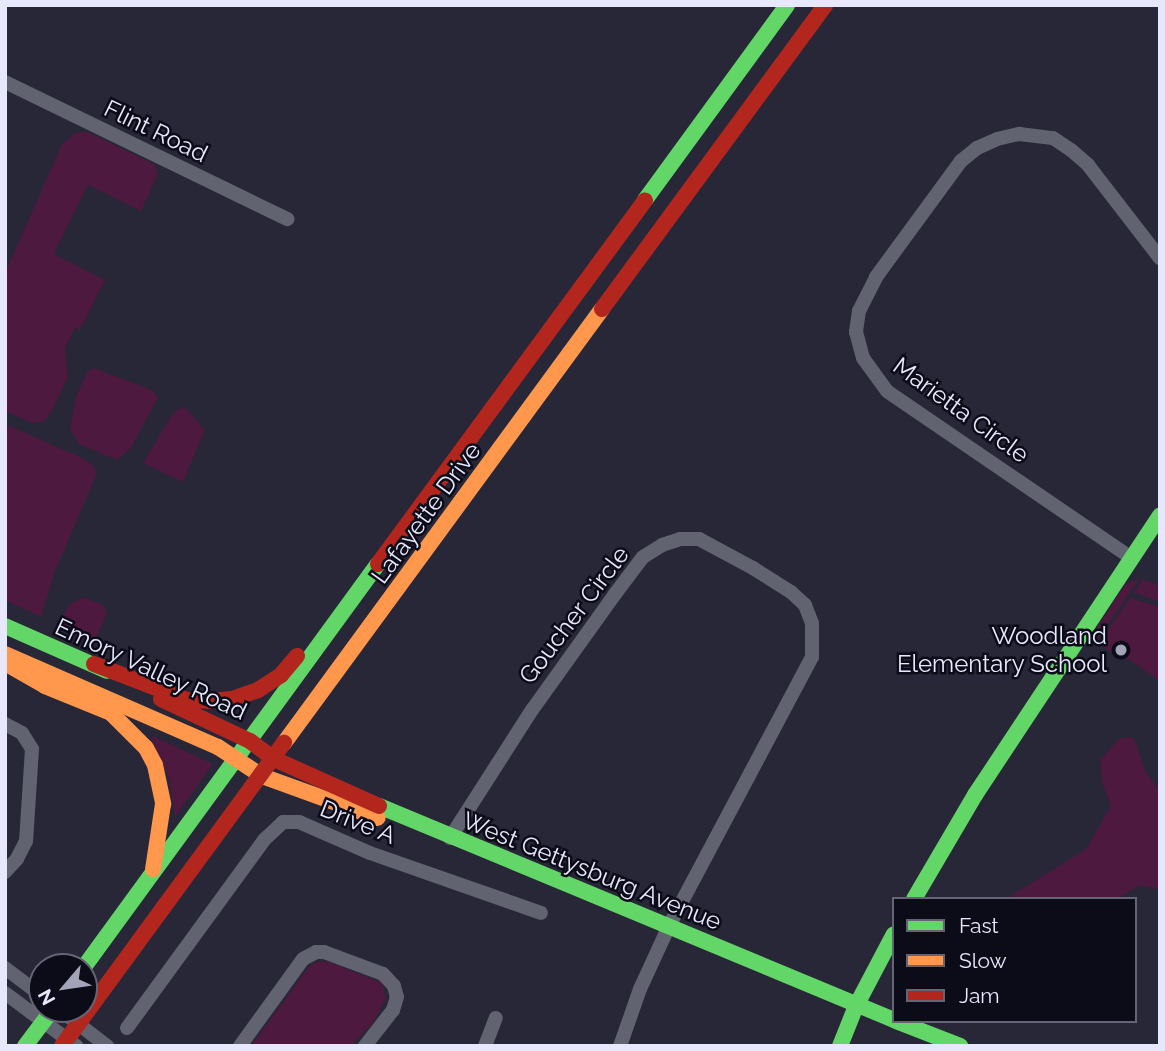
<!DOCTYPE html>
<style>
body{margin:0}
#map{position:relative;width:1165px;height:1051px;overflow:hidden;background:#272738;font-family:Raleway,sans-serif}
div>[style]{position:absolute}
.green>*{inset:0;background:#4d193e}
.street>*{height:14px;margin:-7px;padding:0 7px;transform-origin:7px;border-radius:7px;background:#626371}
.fast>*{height:16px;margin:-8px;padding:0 8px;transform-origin:8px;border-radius:8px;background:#63d668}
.slow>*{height:16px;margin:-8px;padding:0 8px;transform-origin:8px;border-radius:8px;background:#ff974d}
.jam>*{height:16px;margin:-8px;padding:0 8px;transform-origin:8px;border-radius:8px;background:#b3261e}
.dots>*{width:19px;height:19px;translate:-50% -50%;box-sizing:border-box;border:4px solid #0c0c19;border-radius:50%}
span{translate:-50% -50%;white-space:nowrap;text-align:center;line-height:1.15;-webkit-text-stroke:5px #0c0c19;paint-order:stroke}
.street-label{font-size:24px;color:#e7e8fd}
.poi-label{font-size:24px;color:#e7e8fd}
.right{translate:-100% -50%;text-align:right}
.frame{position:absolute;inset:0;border:7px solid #e7e8fd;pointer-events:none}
.legend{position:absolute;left:892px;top:897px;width:245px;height:126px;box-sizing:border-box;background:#0c0c19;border:2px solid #646474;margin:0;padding:9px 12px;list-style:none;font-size:21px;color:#e7e8fd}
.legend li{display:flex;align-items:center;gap:14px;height:35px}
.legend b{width:35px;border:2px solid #646474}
.north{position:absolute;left:28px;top:953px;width:70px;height:70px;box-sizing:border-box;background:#0c0c19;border:2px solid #646474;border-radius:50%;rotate:241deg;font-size:19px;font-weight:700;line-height:28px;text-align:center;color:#e7e8fd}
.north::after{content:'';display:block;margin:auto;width:24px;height:32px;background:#a4a4b8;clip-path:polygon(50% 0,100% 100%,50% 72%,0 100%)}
</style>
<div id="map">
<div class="green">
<div style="clip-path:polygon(88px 132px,154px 164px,158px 174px,141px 211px,88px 185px,54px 254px,105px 280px,80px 330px,75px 328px,65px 348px,68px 377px,52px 411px,44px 421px,32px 423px,5px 411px,5px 273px,62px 144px,75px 133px)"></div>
<div style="clip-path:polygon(93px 368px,152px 390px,158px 397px,131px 448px,117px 460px,79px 444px,70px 429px,76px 397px,86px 374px)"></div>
<div style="clip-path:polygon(186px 408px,205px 430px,183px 482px,143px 463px,172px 415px,179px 409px)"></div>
<div style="clip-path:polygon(5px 424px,80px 457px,92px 464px,97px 473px,54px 574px,41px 617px,5px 600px)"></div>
<div style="clip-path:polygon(1139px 579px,1096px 642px,1093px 634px,1126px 583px)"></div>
<div style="clip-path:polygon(1143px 579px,1160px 586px,1160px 602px,1134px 592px)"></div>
<div style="clip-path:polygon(83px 597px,103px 605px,107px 613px,93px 645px,57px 626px,69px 605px)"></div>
<div style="clip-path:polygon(1130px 598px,1160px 607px,1160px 681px,1127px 658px,1125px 660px,1098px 644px)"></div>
<div style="clip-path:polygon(153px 736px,213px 764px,175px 817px,169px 778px,151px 739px)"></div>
<div style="clip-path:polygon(1129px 737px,1134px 739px,1145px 771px,1160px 791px,1160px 890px,1140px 885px,1118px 899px,1006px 899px,1086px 849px,1111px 806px,1102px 782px,1100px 760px,1119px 739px)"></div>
<div style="clip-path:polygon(327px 961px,382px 983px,386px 999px,372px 1024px,351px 1046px,251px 1046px,308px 968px,316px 962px)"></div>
</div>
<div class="street">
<div style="left:5px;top:82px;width:314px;rotate:25.9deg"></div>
<div style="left:1130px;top:557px;width:294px;rotate:-145.7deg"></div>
<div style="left:887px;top:391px;width:41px;rotate:-126deg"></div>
<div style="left:863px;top:358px;width:27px;rotate:-105deg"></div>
<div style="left:856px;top:332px;width:21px;rotate:-82deg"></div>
<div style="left:859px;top:311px;width:38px;rotate:-63deg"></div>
<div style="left:876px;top:277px;width:144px;rotate:-53.8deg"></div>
<div style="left:961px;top:161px;width:21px;rotate:-39deg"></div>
<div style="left:977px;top:148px;width:22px;rotate:-24deg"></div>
<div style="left:997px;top:139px;width:23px;rotate:-13deg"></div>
<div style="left:1019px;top:134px;width:34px;rotate:7deg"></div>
<div style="left:1053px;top:138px;width:22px;rotate:34deg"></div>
<div style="left:1071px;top:150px;width:23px;rotate:41deg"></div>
<div style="left:1088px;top:165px;width:118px;rotate:52.3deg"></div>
<div style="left:5px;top:724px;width:19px;rotate:28deg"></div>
<div style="left:22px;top:733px;width:19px;rotate:58deg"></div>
<div style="left:32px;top:749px;width:92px;rotate:93.7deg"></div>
<div style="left:26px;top:841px;width:20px;rotate:117deg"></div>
<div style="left:17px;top:859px;width:18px;rotate:133deg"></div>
<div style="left:450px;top:838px;width:152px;rotate:-57.4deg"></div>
<div style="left:532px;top:710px;width:143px;rotate:-54.4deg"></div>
<div style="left:615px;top:594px;width:46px;rotate:-52.9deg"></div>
<div style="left:643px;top:557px;width:22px;rotate:-32deg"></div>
<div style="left:662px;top:545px;width:19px;rotate:-18deg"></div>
<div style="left:680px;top:539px;width:19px"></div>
<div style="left:699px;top:539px;width:61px;rotate:28.2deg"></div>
<div style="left:753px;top:568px;width:45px;rotate:32.3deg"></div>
<div style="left:791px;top:592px;width:19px;rotate:43deg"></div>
<div style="left:805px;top:605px;width:19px;rotate:69deg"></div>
<div style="left:812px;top:623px;width:34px;rotate:90deg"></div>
<div style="left:812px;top:657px;width:305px;rotate:118deg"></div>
<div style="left:669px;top:926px;width:69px;rotate:114.7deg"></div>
<div style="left:640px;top:989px;width:60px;rotate:109.3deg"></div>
<div style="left:5px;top:968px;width:46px;rotate:37.1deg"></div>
<div style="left:5px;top:993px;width:89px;rotate:36.7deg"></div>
<div style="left:59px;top:1009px;width:61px;rotate:37.6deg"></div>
<div style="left:127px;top:1028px;width:234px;rotate:-53.9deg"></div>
<div style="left:265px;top:839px;width:25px;rotate:-43deg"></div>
<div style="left:283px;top:822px;width:16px"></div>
<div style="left:299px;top:822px;width:77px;rotate:23.6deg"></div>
<div style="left:370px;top:853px;width:181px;rotate:19.3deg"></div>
<div style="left:240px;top:1046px;width:107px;rotate:-54.1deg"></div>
<div style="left:303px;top:959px;width:15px;rotate:-28deg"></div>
<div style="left:316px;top:952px;width:8px"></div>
<div style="left:324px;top:952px;width:63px;rotate:20.4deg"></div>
<div style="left:383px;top:974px;width:16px;rotate:47deg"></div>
<div style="left:394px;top:986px;width:11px;rotate:75deg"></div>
<div style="left:397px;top:997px;width:14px;rotate:107deg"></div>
<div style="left:393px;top:1010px;width:46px;rotate:127.9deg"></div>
<div style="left:485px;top:1046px;width:30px;rotate:-69deg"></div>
</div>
<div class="fast">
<div style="left:645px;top:200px;width:241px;rotate:-53.9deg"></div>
<div style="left:5px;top:626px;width:111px;rotate:23.8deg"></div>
<div style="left:379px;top:806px;width:558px;rotate:22.56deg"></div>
<div style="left:914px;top:899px;width:121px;rotate:-59.6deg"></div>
<div style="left:975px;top:795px;width:335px;rotate:-56.5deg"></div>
<div style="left:84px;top:967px;width:499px;rotate:-53.9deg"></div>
<div style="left:896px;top:1021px;width:69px;rotate:21.3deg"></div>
<div style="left:25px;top:1046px;width:46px;rotate:-52.9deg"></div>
<div style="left:840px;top:1046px;width:43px;rotate:-68.2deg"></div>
<div style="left:856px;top:1006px;width:81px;rotate:-62.2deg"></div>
</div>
<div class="slow">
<div style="left:5px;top:654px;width:232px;rotate:23.6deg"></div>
<div style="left:218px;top:747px;width:53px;rotate:33.4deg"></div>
<div style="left:262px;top:776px;width:123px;rotate:19.9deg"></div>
<div style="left:5px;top:663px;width:46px;rotate:29.9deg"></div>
<div style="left:45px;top:686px;width:71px;rotate:22.2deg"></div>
<div style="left:111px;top:713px;width:49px;rotate:45deg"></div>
<div style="left:146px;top:748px;width:19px;rotate:62deg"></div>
<div style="left:155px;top:765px;width:40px;rotate:78deg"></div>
<div style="left:163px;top:804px;width:66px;rotate:98.7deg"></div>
<div style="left:284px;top:743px;width:538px;rotate:-53.77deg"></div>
</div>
<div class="jam">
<div style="left:602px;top:309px;width:377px;rotate:-53.7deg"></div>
<div style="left:378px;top:564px;width:451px;rotate:-53.7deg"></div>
<div style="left:94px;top:664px;width:100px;rotate:21.2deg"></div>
<div style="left:187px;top:700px;width:23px;rotate:2deg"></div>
<div style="left:210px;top:701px;width:22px;rotate:-5deg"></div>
<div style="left:232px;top:699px;width:28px;rotate:-19deg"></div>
<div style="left:258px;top:690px;width:27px;rotate:-33deg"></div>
<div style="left:281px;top:675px;width:25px;rotate:-50deg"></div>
<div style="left:161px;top:699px;width:98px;rotate:25.3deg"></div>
<div style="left:250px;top:741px;width:30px;rotate:37deg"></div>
<div style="left:274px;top:759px;width:115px;rotate:24.1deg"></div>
<div style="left:62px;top:1046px;width:376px;rotate:-53.8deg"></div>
</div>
<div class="dots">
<div style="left:1121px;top:650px;background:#a4a4b8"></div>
</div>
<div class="street-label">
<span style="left:156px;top:131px;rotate:26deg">Flint Road</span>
<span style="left:961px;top:410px;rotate:36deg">Marietta Circle</span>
<span style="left:426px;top:513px;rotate:-54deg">Lafayette Drive</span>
<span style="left:574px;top:615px;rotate:-53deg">Goucher Circle</span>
<span style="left:151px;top:669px;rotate:25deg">Emory Valley Road</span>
<span style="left:358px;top:822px;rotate:22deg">Drive A</span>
<span style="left:592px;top:871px;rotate:22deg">West Gettysburg Avenue</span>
</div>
<div class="poi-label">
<span class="right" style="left:1107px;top:650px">Woodland<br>Elementary School</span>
</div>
<div class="frame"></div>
<ul class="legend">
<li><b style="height:9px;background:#63d668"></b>Fast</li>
<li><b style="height:9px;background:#ff974d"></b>Slow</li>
<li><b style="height:9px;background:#b3261e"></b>Jam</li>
</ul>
<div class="north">N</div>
</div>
